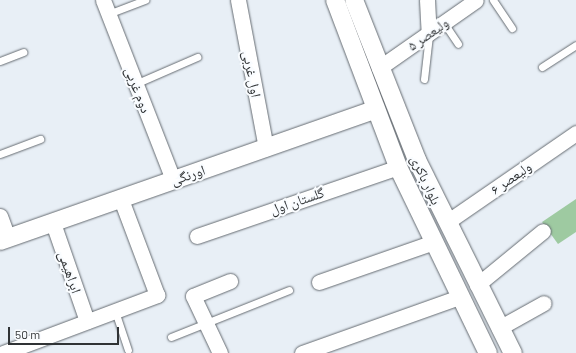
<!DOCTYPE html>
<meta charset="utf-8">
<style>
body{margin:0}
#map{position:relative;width:576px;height:353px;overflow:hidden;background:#e8eff6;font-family:Barlow,"Noto Naskh Arabic",sans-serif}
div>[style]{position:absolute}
.green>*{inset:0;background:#9ecaa1}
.roads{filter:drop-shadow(0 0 1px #656b71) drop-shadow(0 0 1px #656b71)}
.service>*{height:7px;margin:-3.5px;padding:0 3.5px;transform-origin:3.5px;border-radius:3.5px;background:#fff}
.minor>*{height:15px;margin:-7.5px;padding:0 7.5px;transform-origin:7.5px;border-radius:7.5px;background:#fff}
.tertiary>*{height:18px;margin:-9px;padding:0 9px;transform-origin:9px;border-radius:9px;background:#fff}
span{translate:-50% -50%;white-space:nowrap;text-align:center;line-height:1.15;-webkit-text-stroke:4px #f9fcff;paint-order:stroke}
.street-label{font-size:14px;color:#303335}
.scale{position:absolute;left:8px;top:327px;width:111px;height:18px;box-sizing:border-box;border:2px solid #303335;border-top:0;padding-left:5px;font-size:12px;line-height:14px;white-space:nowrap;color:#303335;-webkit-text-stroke:3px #f9fcff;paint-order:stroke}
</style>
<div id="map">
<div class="green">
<div style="clip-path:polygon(576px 199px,576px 232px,558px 244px,542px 222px)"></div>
</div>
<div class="roads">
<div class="service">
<div style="left:493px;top:0;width:34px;rotate:56deg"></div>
<div style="left:108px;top:14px;width:40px;rotate:-21deg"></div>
<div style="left:444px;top:23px;width:25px;rotate:56deg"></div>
<div style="left:0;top:61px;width:25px;rotate:-21deg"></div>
<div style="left:542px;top:67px;width:40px;rotate:-32.9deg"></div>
<div style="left:424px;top:79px;width:44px;rotate:-83.5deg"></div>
<div style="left:135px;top:84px;width:68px;rotate:-23.5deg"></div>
<div style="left:0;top:154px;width:43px;rotate:-20.6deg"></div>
<div style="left:115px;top:311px;width:41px;rotate:71.6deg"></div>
<div style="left:171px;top:337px;width:127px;rotate:-21.7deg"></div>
</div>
<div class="minor">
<div style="left:103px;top:0;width:193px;rotate:68.7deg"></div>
<div style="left:238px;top:0;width:151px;rotate:79.3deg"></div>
<div style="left:427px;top:0;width:33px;rotate:87deg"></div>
<div style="left:379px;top:68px;width:118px;rotate:-35deg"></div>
<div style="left:0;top:216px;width:23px;rotate:70deg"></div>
<div style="left:447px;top:222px;width:157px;rotate:-34.6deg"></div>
<div style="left:53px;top:223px;width:104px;rotate:70.9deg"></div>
<div style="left:197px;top:236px;width:213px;rotate:-18.9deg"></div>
<div style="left:319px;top:282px;width:122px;rotate:-19.2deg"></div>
<div style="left:477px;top:285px;width:85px;rotate:-39.3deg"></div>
<div style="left:499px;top:328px;width:51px;rotate:-29.1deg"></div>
<div style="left:3px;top:353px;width:165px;rotate:-20.6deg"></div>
<div style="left:157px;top:295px;width:103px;rotate:-110.6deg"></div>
<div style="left:220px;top:353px;width:63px;rotate:-115.3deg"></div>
<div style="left:193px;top:296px;width:40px;rotate:-22deg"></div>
<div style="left:302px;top:353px;width:167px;rotate:-19.6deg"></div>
</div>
<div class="tertiary">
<div style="left:335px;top:0;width:178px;rotate:69.3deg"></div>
<div style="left:398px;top:167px;width:207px;rotate:64.2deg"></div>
<div style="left:354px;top:0;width:172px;rotate:68.5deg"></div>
<div style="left:417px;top:160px;width:216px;rotate:63.6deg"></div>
<div style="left:0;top:241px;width:397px;rotate:-19.3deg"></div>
</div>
</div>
<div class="street-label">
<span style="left:428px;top:34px;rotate:-35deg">ولیعصر ۵</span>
<span style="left:252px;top:74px;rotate:79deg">اول غربی</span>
<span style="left:138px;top:90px;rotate:69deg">دوم غربی</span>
<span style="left:188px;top:175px;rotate:-19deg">اورنگی</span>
<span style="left:511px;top:178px;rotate:-35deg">ولیعصر ۶</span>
<span style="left:426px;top:180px;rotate:65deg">بلوار باکری</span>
<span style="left:297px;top:201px;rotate:-19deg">گلستان اول</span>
<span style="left:70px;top:272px;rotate:71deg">ابراهیمی</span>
</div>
<div class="scale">50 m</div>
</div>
